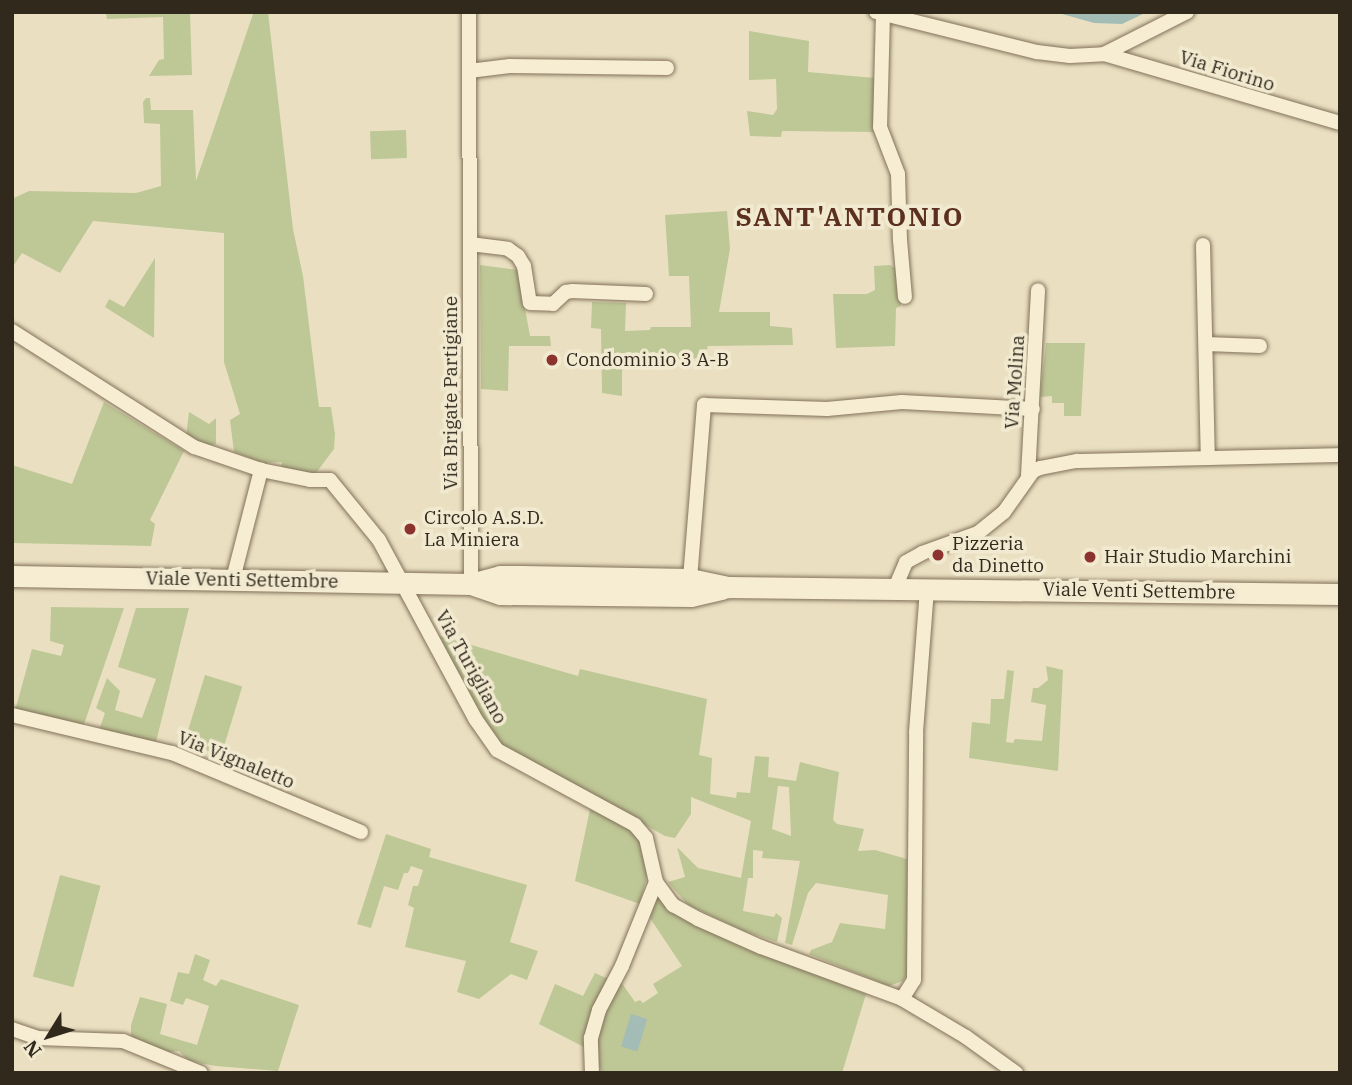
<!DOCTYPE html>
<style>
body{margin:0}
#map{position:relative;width:1352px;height:1085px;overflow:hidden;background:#eae0c1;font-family:"IBM Plex Serif",serif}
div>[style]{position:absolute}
.green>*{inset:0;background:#bec796;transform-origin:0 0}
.water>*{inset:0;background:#a3bcb6;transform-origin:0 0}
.roads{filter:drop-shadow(0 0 2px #82715a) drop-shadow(0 0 2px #82715a)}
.street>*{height:14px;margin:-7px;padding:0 7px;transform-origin:7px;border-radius:7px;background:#f6edd3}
.secondary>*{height:21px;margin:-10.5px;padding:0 10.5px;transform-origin:10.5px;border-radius:10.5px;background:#f6edd3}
.dots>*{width:19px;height:19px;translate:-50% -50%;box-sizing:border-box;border:4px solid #f2ead0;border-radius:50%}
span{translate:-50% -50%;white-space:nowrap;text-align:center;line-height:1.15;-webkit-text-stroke:7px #f2ead0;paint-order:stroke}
.street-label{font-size:19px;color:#32291d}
.poi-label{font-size:19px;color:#32291d}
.left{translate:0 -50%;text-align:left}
.district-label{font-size:26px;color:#5c3020;font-weight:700;letter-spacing:2px}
.frame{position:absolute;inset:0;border:14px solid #32291d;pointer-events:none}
.north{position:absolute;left:14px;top:1001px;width:70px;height:70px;-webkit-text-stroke:5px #f2ead0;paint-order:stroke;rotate:232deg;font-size:19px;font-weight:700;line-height:28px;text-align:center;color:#32291d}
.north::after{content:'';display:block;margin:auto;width:24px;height:32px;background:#32291d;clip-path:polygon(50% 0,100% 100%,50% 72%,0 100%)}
</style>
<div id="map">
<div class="green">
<div style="clip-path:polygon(190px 12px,192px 75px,149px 76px,159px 60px,164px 59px,163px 17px,107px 19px,106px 13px)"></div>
<div style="clip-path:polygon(268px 12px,293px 229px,303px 276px,319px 407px,331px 407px,335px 434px,334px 449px,316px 473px,281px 469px,282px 462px,263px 463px,234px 452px,230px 420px,240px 414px,224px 362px,224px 233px,93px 221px,60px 273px,22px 253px,12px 268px,12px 199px,29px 191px,136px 193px,161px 186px,160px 124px,144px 123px,143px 102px,146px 98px,150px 98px,151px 110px,193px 110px,196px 181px,253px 14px)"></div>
<div style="clip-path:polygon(749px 31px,809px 41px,808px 72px,875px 78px,874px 132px,782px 131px,781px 137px,750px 136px,747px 111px,773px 115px,777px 109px,776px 79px,749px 80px)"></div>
<div style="left:406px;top:130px;width:28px;height:36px;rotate:88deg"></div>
<div style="clip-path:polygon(727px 211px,730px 249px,719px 312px,770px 312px,770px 326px,792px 328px,793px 345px,708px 346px,704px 358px,632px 360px,624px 365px,622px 372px,622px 396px,602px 393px,601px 329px,591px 328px,592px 302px,626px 303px,625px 331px,650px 330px,651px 327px,691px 327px,689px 276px,669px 276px,665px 215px)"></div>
<div style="clip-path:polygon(155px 258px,154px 338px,105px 307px,109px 299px,124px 307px)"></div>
<div style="clip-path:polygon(480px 265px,518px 270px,530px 336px,550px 336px,551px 346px,509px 346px,508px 391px,481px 389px)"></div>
<div style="clip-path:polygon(890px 265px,898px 270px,901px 306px,896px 308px,895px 346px,836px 348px,833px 294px,867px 294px,875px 290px,874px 266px)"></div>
<div style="clip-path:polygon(1046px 343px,1085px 343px,1081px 416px,1064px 416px,1064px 403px,1052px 403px,1052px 396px,1040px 397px)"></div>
<div style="clip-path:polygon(104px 402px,184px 451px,150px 520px,155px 524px,151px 546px,12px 543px,12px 465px,72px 484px)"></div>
<div style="clip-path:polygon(189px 412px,209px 424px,216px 418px,216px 444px,209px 446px,186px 437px)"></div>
<div style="clip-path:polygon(51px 607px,124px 608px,83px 727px,15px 711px,32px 649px,61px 656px,64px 645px,50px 641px)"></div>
<div style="clip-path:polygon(136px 608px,189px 608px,156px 742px,99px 730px,105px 713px,96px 708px,107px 678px,120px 691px,115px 710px,142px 718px,156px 679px,118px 667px)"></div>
<div style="clip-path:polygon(evenodd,437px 635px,578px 676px,580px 669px,707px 699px,699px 755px,712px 758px,710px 794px,736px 798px,737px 792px,750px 793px,755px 756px,769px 757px,768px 777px,796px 781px,800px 762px,839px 772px,833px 820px,837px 824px,864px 829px,858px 851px,875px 850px,907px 859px,907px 974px,903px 981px,889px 986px,809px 954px,811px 950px,832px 942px,840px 923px,885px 929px,888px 895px,816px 883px,808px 893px,792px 945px,785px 943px,800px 861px,762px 858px,763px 851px,753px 850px,753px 878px,748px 878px,743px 911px,774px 917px,776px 913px,782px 918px,777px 942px,744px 931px,688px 905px,668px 882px,685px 877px,677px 847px,698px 868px,741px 878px,751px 821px,691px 797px,691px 814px,675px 838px,665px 836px,506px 748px,489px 732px,437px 635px,778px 786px,789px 787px,791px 836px,772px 829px,778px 786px)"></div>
<div style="clip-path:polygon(1046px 666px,1063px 670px,1058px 771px,969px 758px,972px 722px,990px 724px,991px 699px,1004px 699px,1007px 670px,1014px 671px,1006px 742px,1013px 743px,1015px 739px,1042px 741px,1046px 705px,1031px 702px,1033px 688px,1038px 688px,1048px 680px)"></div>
<div style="left:205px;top:675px;width:39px;height:72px;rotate:17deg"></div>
<div style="clip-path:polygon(590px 809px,630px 829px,641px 844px,647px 875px,640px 904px,575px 881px)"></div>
<div style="clip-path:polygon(386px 834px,431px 849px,429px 857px,527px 885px,510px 942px,538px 951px,527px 980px,511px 974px,479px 999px,457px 992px,466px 961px,405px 947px,414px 908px,408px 905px,413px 886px,418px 886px,423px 870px,411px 866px,408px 873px,404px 873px,398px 890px,384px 886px,371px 928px,357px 924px)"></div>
<div style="left:60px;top:875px;width:42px;height:105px;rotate:15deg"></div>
<div style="clip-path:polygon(656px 894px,783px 962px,866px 994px,842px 1073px,604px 1073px,600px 1069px,595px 1052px,599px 1026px,619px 979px,635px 1002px,640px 1000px,643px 1003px,658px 993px,653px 984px,682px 966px,648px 915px)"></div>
<div style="clip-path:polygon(195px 954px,210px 960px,203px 980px,216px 986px,221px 979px,299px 1005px,278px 1071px,216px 1066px,189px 1061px,179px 1051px,165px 1053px,131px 1039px,131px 1025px,140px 997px,167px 1004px,160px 1034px,197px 1045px,209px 1006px,186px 998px,183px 1005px,170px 1001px,178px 972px,189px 974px)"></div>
<div style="clip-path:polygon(595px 973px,608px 979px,584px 1047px,539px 1024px,555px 984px,583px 996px)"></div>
</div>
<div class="water">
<div style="clip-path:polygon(1055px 12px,1147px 12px,1122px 24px,1094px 23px)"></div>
<div style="left:631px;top:1014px;width:17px;height:34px;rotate:17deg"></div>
</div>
<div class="roads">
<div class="street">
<div style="left:469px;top:12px;width:572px;rotate:89.8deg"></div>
<div style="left:876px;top:12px;width:166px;rotate:14deg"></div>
<div style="left:1037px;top:52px;width:33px;rotate:7deg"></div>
<div style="left:1070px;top:56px;width:34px;rotate:-3deg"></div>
<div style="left:1104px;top:54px;width:93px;rotate:-26.8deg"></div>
<div style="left:883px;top:14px;width:113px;rotate:91.5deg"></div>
<div style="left:880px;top:127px;width:50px;rotate:69deg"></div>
<div style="left:898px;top:174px;width:66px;rotate:88.3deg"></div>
<div style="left:900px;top:240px;width:57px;rotate:85deg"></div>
<div style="left:1104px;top:54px;width:246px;rotate:16.3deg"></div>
<div style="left:469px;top:71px;width:41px;rotate:-7deg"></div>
<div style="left:510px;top:66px;width:157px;rotate:0.7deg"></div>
<div style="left:470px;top:244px;width:38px;rotate:7deg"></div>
<div style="left:508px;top:249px;width:12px;rotate:35deg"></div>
<div style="left:518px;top:256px;width:12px;rotate:59deg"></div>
<div style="left:524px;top:266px;width:37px;rotate:81deg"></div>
<div style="left:530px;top:303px;width:23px;rotate:2deg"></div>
<div style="left:553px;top:304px;width:18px;rotate:-43deg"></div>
<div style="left:566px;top:292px;width:6px;rotate:-9deg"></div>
<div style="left:572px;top:291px;width:74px;rotate:2.3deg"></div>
<div style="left:1203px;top:245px;width:213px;rotate:88.7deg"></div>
<div style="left:12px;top:331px;width:216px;rotate:32.5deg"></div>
<div style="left:194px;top:447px;width:71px;rotate:18.9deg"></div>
<div style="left:261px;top:470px;width:50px;rotate:11.5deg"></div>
<div style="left:310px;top:480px;width:20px"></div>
<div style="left:330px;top:480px;width:77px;rotate:50.8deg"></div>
<div style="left:379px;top:540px;width:204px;rotate:61.7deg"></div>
<div style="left:476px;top:720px;width:37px;rotate:55deg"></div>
<div style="left:497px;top:750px;width:157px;rotate:28.5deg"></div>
<div style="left:635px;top:825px;width:17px;rotate:50deg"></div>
<div style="left:646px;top:838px;width:45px;rotate:77.2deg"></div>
<div style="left:656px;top:882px;width:29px;rotate:54deg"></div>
<div style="left:673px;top:905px;width:29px;rotate:29deg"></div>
<div style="left:698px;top:919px;width:69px;rotate:24deg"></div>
<div style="left:761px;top:947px;width:150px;rotate:20.2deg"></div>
<div style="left:902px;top:999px;width:74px;rotate:30.7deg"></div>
<div style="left:966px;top:1037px;width:62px;rotate:35.8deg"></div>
<div style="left:1206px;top:344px;width:54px;rotate:2.1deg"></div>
<div style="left:1028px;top:476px;width:186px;rotate:-86.9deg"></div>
<div style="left:233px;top:579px;width:113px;rotate:-75.6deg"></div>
<div style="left:690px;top:579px;width:175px;rotate:-85.4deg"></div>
<div style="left:704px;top:405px;width:123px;rotate:1.9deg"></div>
<div style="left:827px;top:409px;width:75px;rotate:-5.3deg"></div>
<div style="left:902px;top:402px;width:131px;rotate:3.1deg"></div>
<div style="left:895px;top:588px;width:28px;rotate:-67deg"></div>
<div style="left:906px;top:562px;width:18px;rotate:-29deg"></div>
<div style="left:922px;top:553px;width:59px;rotate:-19.7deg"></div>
<div style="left:978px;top:533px;width:33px;rotate:-39deg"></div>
<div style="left:1004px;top:512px;width:50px;rotate:-54.7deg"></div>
<div style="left:1033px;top:471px;width:8px;rotate:-23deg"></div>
<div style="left:1040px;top:468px;width:38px;rotate:-11deg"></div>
<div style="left:1077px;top:461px;width:263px;rotate:-1.3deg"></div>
<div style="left:12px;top:715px;width:164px;rotate:13.4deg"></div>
<div style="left:172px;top:753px;width:205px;rotate:22.7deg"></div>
<div style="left:902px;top:999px;width:22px;rotate:-58deg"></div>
<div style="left:914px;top:980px;width:248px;rotate:-89.5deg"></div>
<div style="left:916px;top:732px;width:144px;rotate:-85.6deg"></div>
<div style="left:12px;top:1029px;width:28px;rotate:19deg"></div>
<div style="left:38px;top:1038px;width:85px;rotate:2deg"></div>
<div style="left:123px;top:1041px;width:84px;rotate:22.3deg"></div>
<div style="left:592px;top:1073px;width:35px;rotate:-92deg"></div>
<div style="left:591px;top:1038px;width:29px;rotate:-74deg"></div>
<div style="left:599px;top:1010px;width:50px;rotate:-62.4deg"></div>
<div style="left:622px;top:966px;width:91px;rotate:-68deg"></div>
</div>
<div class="secondary">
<div style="left:12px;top:576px;width:459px;rotate:1deg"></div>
<div style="left:471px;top:584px;width:31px;rotate:19deg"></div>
<div style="left:500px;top:594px;width:191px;rotate:0.6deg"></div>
<div style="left:691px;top:596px;width:32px;rotate:-13deg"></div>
<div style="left:471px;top:584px;width:30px;rotate:-15deg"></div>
<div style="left:500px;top:576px;width:21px"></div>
<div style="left:521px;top:576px;width:169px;rotate:1deg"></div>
<div style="left:690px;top:579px;width:40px;rotate:12deg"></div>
<div style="left:729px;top:587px;width:611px;rotate:0.66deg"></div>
</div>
</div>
<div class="dots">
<div style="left:552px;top:360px;background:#8c332f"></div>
<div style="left:410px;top:529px;background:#8c332f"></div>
<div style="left:938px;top:555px;background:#8c332f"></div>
<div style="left:1090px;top:557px;background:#8c332f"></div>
</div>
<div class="street-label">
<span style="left:1227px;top:71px;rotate:17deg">Via Fiorino</span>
<span style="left:1015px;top:382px;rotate:-86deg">Via Molina</span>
<span style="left:451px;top:393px;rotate:-90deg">Via Brigate Partigiane</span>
<span style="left:242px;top:580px;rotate:1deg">Viale Venti Settembre</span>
<span style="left:1139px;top:591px;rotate:1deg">Viale Venti Settembre</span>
<span style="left:471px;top:667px;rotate:61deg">Via Turigliano</span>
<span style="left:236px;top:760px;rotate:22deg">Via Vignaletto</span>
</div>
<div class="poi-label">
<span class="left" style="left:566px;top:360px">Condominio 3 A-B</span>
<span class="left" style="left:424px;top:529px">Circolo A.S.D.<br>La Miniera</span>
<span class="left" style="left:952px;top:555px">Pizzeria<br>da Dinetto</span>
<span class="left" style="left:1104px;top:557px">Hair Studio Marchini</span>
</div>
<div class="district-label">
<span style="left:850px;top:217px">SANT'ANTONIO</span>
</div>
<div class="frame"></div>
<div class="north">N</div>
</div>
